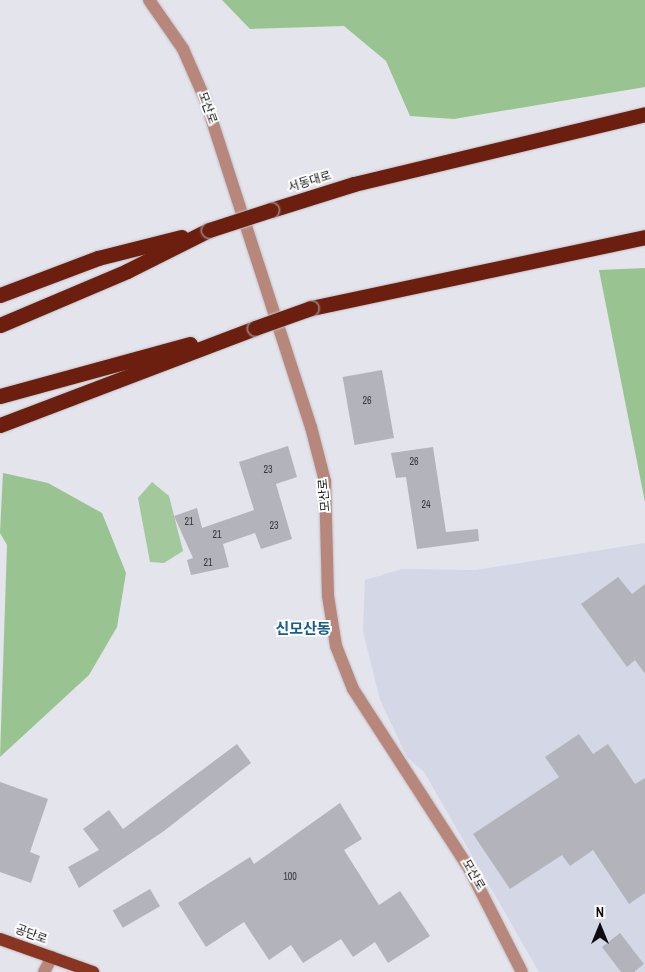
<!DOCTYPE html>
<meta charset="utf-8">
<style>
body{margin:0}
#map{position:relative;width:645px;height:972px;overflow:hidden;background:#e3e4ec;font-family:"Archivo Narrow","Noto Sans KR",sans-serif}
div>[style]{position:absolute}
.built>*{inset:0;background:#d4d7e6}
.green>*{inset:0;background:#a3c89b}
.forest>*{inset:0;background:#99c391}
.building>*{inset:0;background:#b3b4bb;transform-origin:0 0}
.roads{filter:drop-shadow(0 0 1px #c1c2c9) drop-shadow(0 0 1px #c1c2c9)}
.minor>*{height:12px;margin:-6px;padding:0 6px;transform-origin:6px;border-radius:6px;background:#b8877b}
.major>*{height:12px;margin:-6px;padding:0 6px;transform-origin:6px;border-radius:6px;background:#8a3522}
.highway>*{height:15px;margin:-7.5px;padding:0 7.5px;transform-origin:7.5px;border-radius:7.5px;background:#6c1f0e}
.bridges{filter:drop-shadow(0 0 1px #c1c2c9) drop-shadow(0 0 1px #c1c2c9)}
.highway-bridge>*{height:15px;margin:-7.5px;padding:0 7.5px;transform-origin:7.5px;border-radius:7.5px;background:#6c1f0e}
span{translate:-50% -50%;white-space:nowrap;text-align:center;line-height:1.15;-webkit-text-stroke:4px #fff;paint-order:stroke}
.number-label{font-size:10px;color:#36373a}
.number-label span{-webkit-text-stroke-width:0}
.street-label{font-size:12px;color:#0d0d0f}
.quarter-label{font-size:15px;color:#165d8b;font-weight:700}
.north{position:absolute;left:575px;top:902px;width:50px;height:50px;-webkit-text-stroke:4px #fff;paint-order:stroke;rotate:0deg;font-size:14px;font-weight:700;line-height:20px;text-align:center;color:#0d0d0f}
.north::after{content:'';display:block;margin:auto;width:18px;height:22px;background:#0d0d0f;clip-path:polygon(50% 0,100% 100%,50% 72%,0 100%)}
</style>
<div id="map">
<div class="built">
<div style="clip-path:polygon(645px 543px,645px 972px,539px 972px,424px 772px,407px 757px,380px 700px,363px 631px,365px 580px,402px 569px,476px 570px)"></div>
</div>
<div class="green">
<div style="clip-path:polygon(152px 482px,169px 496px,183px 551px,164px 563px,150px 562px,138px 498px)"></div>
</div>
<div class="forest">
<div style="clip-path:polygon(222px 0,645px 0,645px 87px,454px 119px,410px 116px,386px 61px,344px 26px,250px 29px)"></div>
<div style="clip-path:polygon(645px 268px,645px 502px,599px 270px)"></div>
<div style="clip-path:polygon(3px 473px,48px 483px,102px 513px,126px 573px,117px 627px,89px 675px,0 757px,7px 545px,0 533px)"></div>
</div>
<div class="building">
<div style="left:382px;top:370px;width:69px;height:40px;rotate:80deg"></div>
<div style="clip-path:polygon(288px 446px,297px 477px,276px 484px,292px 539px,261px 549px,255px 533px,223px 544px,229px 567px,191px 575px,187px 560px,193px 558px,174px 516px,197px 508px,202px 528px,254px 510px,239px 462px)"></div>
<div style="clip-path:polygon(433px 447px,446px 532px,478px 529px,479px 541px,417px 549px,406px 477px,396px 478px,391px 453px)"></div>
<div style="clip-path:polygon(618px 577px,632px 594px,645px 584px,645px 674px,635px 660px,627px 667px,581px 604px)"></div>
<div style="clip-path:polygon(579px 734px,593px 754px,608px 744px,635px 784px,645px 778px,645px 893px,629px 904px,593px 850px,570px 866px,562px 855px,510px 889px,473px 834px,559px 777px,545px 757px)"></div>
<div style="clip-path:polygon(237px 744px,251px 763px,164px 831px,79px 888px,68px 867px,99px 850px,83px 829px,109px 810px,123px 829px)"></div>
<div style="clip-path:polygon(0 782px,48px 799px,30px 852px,40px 856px,31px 883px,0 872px)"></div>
<div style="clip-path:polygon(340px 803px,362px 839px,344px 850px,379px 905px,400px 891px,430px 936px,388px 963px,375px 942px,353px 957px,341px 939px,303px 963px,291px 945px,269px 960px,244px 922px,206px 947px,178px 903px,250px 857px,254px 864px)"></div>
<div style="left:150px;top:889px;width:20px;height:43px;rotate:60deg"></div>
<div style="clip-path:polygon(620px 933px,644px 964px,634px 972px,621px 972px,602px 947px)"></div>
</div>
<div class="roads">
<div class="minor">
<div style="left:149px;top:0;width:60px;rotate:55.2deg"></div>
<div style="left:183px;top:49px;width:55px;rotate:66.3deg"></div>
<div style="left:205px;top:99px;width:345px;rotate:72.1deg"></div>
<div style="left:311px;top:427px;width:56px;rotate:75.5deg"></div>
<div style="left:325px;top:481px;width:115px;rotate:88.5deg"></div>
<div style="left:328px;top:596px;width:51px;rotate:80.9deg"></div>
<div style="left:336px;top:646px;width:46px;rotate:68.4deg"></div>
<div style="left:353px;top:689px;width:216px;rotate:57.1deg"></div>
<div style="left:470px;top:870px;width:114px;rotate:63deg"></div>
<div style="left:44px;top:972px;width:17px;rotate:-62deg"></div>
</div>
<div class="major">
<div style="left:0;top:939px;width:99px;rotate:19.5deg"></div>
</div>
<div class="highway">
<div style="left:271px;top:210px;width:87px;rotate:-17.4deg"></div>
<div style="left:354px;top:184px;width:299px;rotate:-13.5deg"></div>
<div style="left:0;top:295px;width:105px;rotate:-20.7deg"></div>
<div style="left:98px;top:258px;width:86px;rotate:-14.2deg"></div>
<div style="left:311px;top:308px;width:341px;rotate:-12deg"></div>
<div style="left:0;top:325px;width:138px;rotate:-23deg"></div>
<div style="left:127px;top:271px;width:92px;rotate:-26.6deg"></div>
<div style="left:0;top:396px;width:197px;rotate:-15.3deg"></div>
<div style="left:0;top:425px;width:273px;rotate:-20.8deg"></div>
</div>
</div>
<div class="bridges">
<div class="highway-bridge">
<div style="left:209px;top:230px;width:65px;rotate:-17.9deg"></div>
<div style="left:255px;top:328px;width:59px;rotate:-19.7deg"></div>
</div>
</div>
<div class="number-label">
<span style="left:367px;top:401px">26</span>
<span style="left:414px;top:462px">26</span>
<span style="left:268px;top:470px">23</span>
<span style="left:426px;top:505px">24</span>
<span style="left:189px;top:522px">21</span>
<span style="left:274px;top:526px">23</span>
<span style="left:217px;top:535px">21</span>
<span style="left:208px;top:563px">21</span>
<span style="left:290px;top:877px">100</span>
</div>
<div class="street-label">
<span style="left:207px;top:108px;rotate:70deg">모산로</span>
<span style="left:310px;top:182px;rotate:-17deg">서동대로</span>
<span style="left:325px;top:495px;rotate:-95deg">모산로</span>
<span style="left:473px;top:875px;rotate:60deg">모산로</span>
<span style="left:31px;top:935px;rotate:20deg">공단로</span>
</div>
<div class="quarter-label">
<span style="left:303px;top:629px">신모산동</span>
</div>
<div class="north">N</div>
</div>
